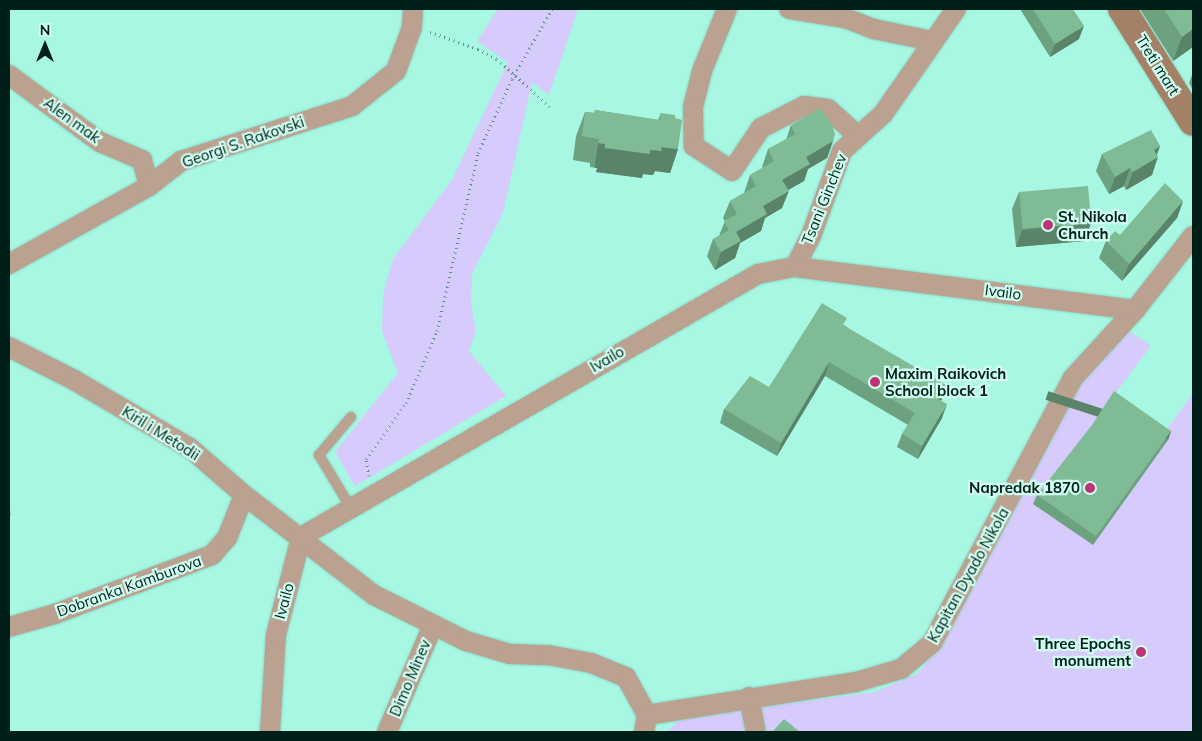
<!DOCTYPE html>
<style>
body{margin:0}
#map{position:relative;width:1202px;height:741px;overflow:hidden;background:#a7f7e3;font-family:Mulish,sans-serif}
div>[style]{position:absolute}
.green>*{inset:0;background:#d7cafc}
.path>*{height:3px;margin-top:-1.5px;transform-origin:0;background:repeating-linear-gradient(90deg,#5a9486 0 1px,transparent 0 5px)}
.roads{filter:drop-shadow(0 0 1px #8cd4c3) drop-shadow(0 0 1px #8cd4c3)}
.lane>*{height:10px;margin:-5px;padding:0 5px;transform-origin:5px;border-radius:5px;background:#baa190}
.street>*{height:20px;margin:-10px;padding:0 10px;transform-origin:10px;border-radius:10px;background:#baa190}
.secondary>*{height:28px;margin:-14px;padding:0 14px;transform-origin:14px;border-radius:14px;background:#a48067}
.wall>*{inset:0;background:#6da281}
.shaded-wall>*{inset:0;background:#598469;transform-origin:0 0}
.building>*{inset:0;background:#7fbc96;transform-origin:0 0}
.dots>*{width:14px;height:14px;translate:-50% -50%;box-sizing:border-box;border:2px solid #cffdf0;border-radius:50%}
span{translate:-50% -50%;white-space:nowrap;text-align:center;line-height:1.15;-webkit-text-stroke:4.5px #cffdf0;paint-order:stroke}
.street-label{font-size:15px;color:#001f18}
.poi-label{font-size:15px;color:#001f18;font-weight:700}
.left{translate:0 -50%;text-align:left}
.right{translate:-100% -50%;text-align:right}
.frame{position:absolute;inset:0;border:10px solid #001f18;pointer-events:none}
.north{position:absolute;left:20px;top:20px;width:50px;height:50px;-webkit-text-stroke:4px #cffdf0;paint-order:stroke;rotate:0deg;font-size:14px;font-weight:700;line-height:20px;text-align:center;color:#001f18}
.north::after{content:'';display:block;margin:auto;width:18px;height:22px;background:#001f18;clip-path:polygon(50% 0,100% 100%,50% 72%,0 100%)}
</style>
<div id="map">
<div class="green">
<div style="clip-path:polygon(498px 9px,578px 9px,549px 95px,532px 82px,503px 213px,472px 274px,471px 305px,476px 330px,469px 351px,506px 396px,355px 486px,335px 452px,398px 373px,382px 331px,383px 295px,393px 259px,452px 180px,508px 62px,477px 41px)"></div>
<div style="clip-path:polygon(1121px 325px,1151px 346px,1111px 399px,1162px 436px,1193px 393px,1193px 732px,667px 732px,681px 718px,875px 692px,917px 674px,937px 651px,1073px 378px)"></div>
</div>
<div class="path">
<div style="left:430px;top:32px;width:51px;rotate:19.5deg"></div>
<div style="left:478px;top:49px;width:21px;rotate:28deg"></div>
<div style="left:497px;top:59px;width:72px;rotate:42.2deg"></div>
<div style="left:369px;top:476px;width:17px;rotate:-100deg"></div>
<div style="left:366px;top:459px;width:69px;rotate:-54.5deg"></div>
<div style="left:406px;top:403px;width:78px;rotate:-66.7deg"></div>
<div style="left:437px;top:331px;width:183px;rotate:-77deg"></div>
<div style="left:478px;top:153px;width:81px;rotate:-65.3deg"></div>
<div style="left:512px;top:79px;width:81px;rotate:-60.3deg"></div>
</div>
<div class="roads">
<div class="lane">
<div style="left:351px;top:417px;width:50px;rotate:130.1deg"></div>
<div style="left:319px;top:455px;width:62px;rotate:58.9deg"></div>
</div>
<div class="street">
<div style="left:727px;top:9px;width:67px;rotate:112deg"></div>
<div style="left:702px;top:71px;width:37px;rotate:104deg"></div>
<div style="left:693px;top:107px;width:39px;rotate:89deg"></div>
<div style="left:694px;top:146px;width:45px;rotate:33.3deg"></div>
<div style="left:732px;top:171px;width:52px;rotate:-56deg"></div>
<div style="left:761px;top:128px;width:48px;rotate:-27.1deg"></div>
<div style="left:804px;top:106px;width:24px;rotate:7deg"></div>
<div style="left:828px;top:109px;width:40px;rotate:42deg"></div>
<div style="left:789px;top:9px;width:57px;rotate:9.1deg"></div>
<div style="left:845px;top:18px;width:31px;rotate:21deg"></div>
<div style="left:874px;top:29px;width:59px;rotate:11.7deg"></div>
<div style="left:9px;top:75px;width:113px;rotate:36.4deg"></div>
<div style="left:100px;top:142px;width:46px;rotate:23.2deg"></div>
<div style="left:142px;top:160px;width:27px;rotate:75deg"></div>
<div style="left:9px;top:264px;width:160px;rotate:-29.1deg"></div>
<div style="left:149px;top:186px;width:41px;rotate:-38deg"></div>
<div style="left:181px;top:161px;width:180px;rotate:-17.8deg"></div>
<div style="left:352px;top:106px;width:56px;rotate:-38.5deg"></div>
<div style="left:396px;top:71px;width:47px;rotate:-70deg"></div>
<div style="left:412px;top:27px;width:18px;rotate:-87deg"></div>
<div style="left:795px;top:267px;width:38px;rotate:-63deg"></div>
<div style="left:812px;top:233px;width:87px;rotate:-69.9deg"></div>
<div style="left:842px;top:151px;width:55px;rotate:-42.1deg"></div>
<div style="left:883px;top:114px;width:128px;rotate:-55.2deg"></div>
<div style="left:9px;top:347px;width:73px;rotate:26.9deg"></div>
<div style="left:74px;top:380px;width:134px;rotate:30.4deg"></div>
<div style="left:190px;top:448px;width:72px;rotate:41deg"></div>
<div style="left:244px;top:495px;width:164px;rotate:37.6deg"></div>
<div style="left:374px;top:595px;width:103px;rotate:26.6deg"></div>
<div style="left:466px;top:641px;width:46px;rotate:16.5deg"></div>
<div style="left:510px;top:654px;width:38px;rotate:2deg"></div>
<div style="left:548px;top:655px;width:44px;rotate:10.5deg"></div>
<div style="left:591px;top:663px;width:38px;rotate:22deg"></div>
<div style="left:626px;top:677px;width:43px;rotate:61.1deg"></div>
<div style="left:647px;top:715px;width:17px;rotate:100deg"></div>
<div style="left:9px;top:627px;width:48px;rotate:-15.8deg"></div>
<div style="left:55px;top:614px;width:168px;rotate:-20.6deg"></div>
<div style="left:212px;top:555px;width:23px;rotate:-49deg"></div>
<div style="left:227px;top:538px;width:46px;rotate:-68.4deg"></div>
<div style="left:749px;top:697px;width:36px;rotate:79deg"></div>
<div style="left:647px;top:715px;width:212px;rotate:-9deg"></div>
<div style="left:856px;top:682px;width:47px;rotate:-16.1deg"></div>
<div style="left:901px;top:669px;width:40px;rotate:-40deg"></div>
<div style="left:932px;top:643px;width:300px;rotate:-62deg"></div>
<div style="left:1073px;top:378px;width:92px;rotate:-47.6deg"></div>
<div style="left:1135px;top:310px;width:94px;rotate:-51.9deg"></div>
<div style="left:270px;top:732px;width:97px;rotate:-86.5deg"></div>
<div style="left:276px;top:635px;width:101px;rotate:-75.7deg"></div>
<div style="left:301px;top:537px;width:527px;rotate:-29.92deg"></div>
<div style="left:758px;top:274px;width:38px;rotate:-11deg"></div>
<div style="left:795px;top:267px;width:343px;rotate:7.2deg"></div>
<div style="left:387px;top:732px;width:116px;rotate:-66.7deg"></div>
</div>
<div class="secondary">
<div style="left:1122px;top:9px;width:133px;rotate:57.9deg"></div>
</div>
</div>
<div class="wall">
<div style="clip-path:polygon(1020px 9px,1073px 9px,1079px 39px,1050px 57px)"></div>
<div style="clip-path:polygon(1140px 9px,1193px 9px,1193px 47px,1173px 61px)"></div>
<div style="clip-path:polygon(1193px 72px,1193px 90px,1189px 83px)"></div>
<div style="clip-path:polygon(595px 110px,658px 120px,661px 113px,675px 118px,678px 149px,670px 173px,655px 171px,653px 175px,643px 174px,642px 178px,596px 172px,597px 168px,590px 167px,590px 163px,573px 160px,576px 136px,585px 112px,594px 113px)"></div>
<div style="clip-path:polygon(791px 125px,835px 134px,827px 158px,808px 169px,804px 181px,788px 190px,782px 208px,765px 218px,761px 231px,740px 243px,735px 258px,715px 270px,707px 256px,713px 239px,719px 236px,725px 221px,723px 218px,730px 201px,744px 193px,750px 175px,763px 168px,762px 167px,768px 149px,786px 140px)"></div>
<div style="clip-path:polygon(1160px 146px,1157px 155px,1152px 175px,1126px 190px,1124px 186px,1109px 194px,1096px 171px,1102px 154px)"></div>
<div style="clip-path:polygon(1019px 192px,1085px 241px,1016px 247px,1012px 209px)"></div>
<div style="clip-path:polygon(1183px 201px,1177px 218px,1122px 281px,1099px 258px,1106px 241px,1120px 235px)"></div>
<div style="clip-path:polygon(844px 325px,942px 399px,941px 400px,942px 418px,918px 459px,897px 447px,902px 434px,908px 425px,825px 376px,777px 456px,720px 423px,724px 409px,769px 387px)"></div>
<div style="clip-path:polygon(1171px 431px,1168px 440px,1093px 545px,1033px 504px,1037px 495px)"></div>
</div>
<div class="shaded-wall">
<div style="clip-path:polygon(1084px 26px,1079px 39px,1050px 57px,1055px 44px)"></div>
<div style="clip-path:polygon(1193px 29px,1193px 47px,1173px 61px,1182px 37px)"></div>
<div style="clip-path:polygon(833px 141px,827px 158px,808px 169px,804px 181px,776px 197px,782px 180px,806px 157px)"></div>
<div style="left:598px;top:143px;width:7px;height:25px;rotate:8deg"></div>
<div style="clip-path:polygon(1160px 146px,1155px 159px,1158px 157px,1152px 175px,1126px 190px,1133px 172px,1154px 150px)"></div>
<div style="clip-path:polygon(661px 147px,678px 149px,670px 173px,655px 171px,653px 175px,643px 174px,642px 178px,596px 172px,605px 148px,650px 150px)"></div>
<div style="clip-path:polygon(1130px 168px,1124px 186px,1109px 194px,1115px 177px)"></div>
<div style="clip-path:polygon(789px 191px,782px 208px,765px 218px,761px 231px,740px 243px,735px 258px,715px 270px,721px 252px,736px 232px,763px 206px)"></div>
<div style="clip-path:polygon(1183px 201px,1177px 218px,1122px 281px,1129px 264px)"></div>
<div style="clip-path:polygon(1091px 223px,1085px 241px,1016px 247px,1022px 230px)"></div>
<div style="clip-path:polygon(829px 362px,825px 376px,777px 456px,781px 443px)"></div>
<div style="clip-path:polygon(946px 385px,942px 399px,933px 412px,938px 399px)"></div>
<div style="clip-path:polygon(947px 404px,942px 418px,918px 459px,922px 446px)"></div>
<div style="left:1171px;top:431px;width:9px;height:129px;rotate:108deg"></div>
</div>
<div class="building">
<div style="clip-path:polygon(1033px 9px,1073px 9px,1084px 26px,1055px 44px)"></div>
<div style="clip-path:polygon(1164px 9px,1193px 9px,1193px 29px,1182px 37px)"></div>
<div style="clip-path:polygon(820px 108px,832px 125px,835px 134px,833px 141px,806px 157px,810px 164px,782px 180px,789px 191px,763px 206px,767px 214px,736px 232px,741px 241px,721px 252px,713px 239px,729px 230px,724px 221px,737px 214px,730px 201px,756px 186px,750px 175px,774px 161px,768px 149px,795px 134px,791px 125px)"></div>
<div style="clip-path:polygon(595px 110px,660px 120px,661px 113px,675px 115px,675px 118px,682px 120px,678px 149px,661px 147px,662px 151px,650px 150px,650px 154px,605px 148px,605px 144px,598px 143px,599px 139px,582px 136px,585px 112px,595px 113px)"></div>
<div style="clip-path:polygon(1151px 130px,1160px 146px,1154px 150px,1158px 157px,1133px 172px,1130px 168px,1115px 177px,1102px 154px)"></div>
<div style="clip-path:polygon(1165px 183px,1183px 201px,1129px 264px,1106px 241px,1115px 231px,1120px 235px)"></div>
<div style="left:1088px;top:186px;width:37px;height:69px;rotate:85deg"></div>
<div style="clip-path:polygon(822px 303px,847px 318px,843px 325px,946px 385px,938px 399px,947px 404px,922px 446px,902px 434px,915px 413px,829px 362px,781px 443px,724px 409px,750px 376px,769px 387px)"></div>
<div style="clip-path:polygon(1114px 391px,1171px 431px,1096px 536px,1037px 495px,1092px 425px)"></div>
<div style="clip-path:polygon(9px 506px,11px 515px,9px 516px)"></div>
<div style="clip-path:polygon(784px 719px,800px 732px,772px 732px)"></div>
</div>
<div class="dots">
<div style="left:1048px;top:225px;background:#bc3473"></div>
<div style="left:875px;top:382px;background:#bc3473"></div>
<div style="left:1090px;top:488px;background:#bc3473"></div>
<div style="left:1141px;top:652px;background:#bc3473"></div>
</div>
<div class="street-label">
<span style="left:1158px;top:65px;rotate:58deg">Treti mart</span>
<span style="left:72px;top:120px;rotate:36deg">Alen mak</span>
<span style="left:243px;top:142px;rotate:-19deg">Georgi S. Rakovski</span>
<span style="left:824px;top:199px;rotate:-68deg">Tsani Ginchev</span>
<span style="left:1003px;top:292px;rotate:7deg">Ivailo</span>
<span style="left:607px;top:359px;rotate:-30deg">Ivailo</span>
<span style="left:161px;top:433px;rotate:32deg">Kiril i Metodii</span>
<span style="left:968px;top:575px;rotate:-61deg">Kapitan Dyado Nikola</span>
<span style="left:129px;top:586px;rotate:-20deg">Dobranka Kamburova</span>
<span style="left:284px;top:601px;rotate:-75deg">Ivailo</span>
<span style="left:410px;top:678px;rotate:-67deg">Dimo Minev</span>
</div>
<div class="poi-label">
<span class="left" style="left:1058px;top:225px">St. Nikola<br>Church</span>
<span class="left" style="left:885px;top:382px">Maxim Raikovich<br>School block 1</span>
<span class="right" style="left:1080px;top:488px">Napredak 1870</span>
<span class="right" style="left:1131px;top:652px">Three Epochs<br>monument</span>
</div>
<div class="frame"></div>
<div class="north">N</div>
</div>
